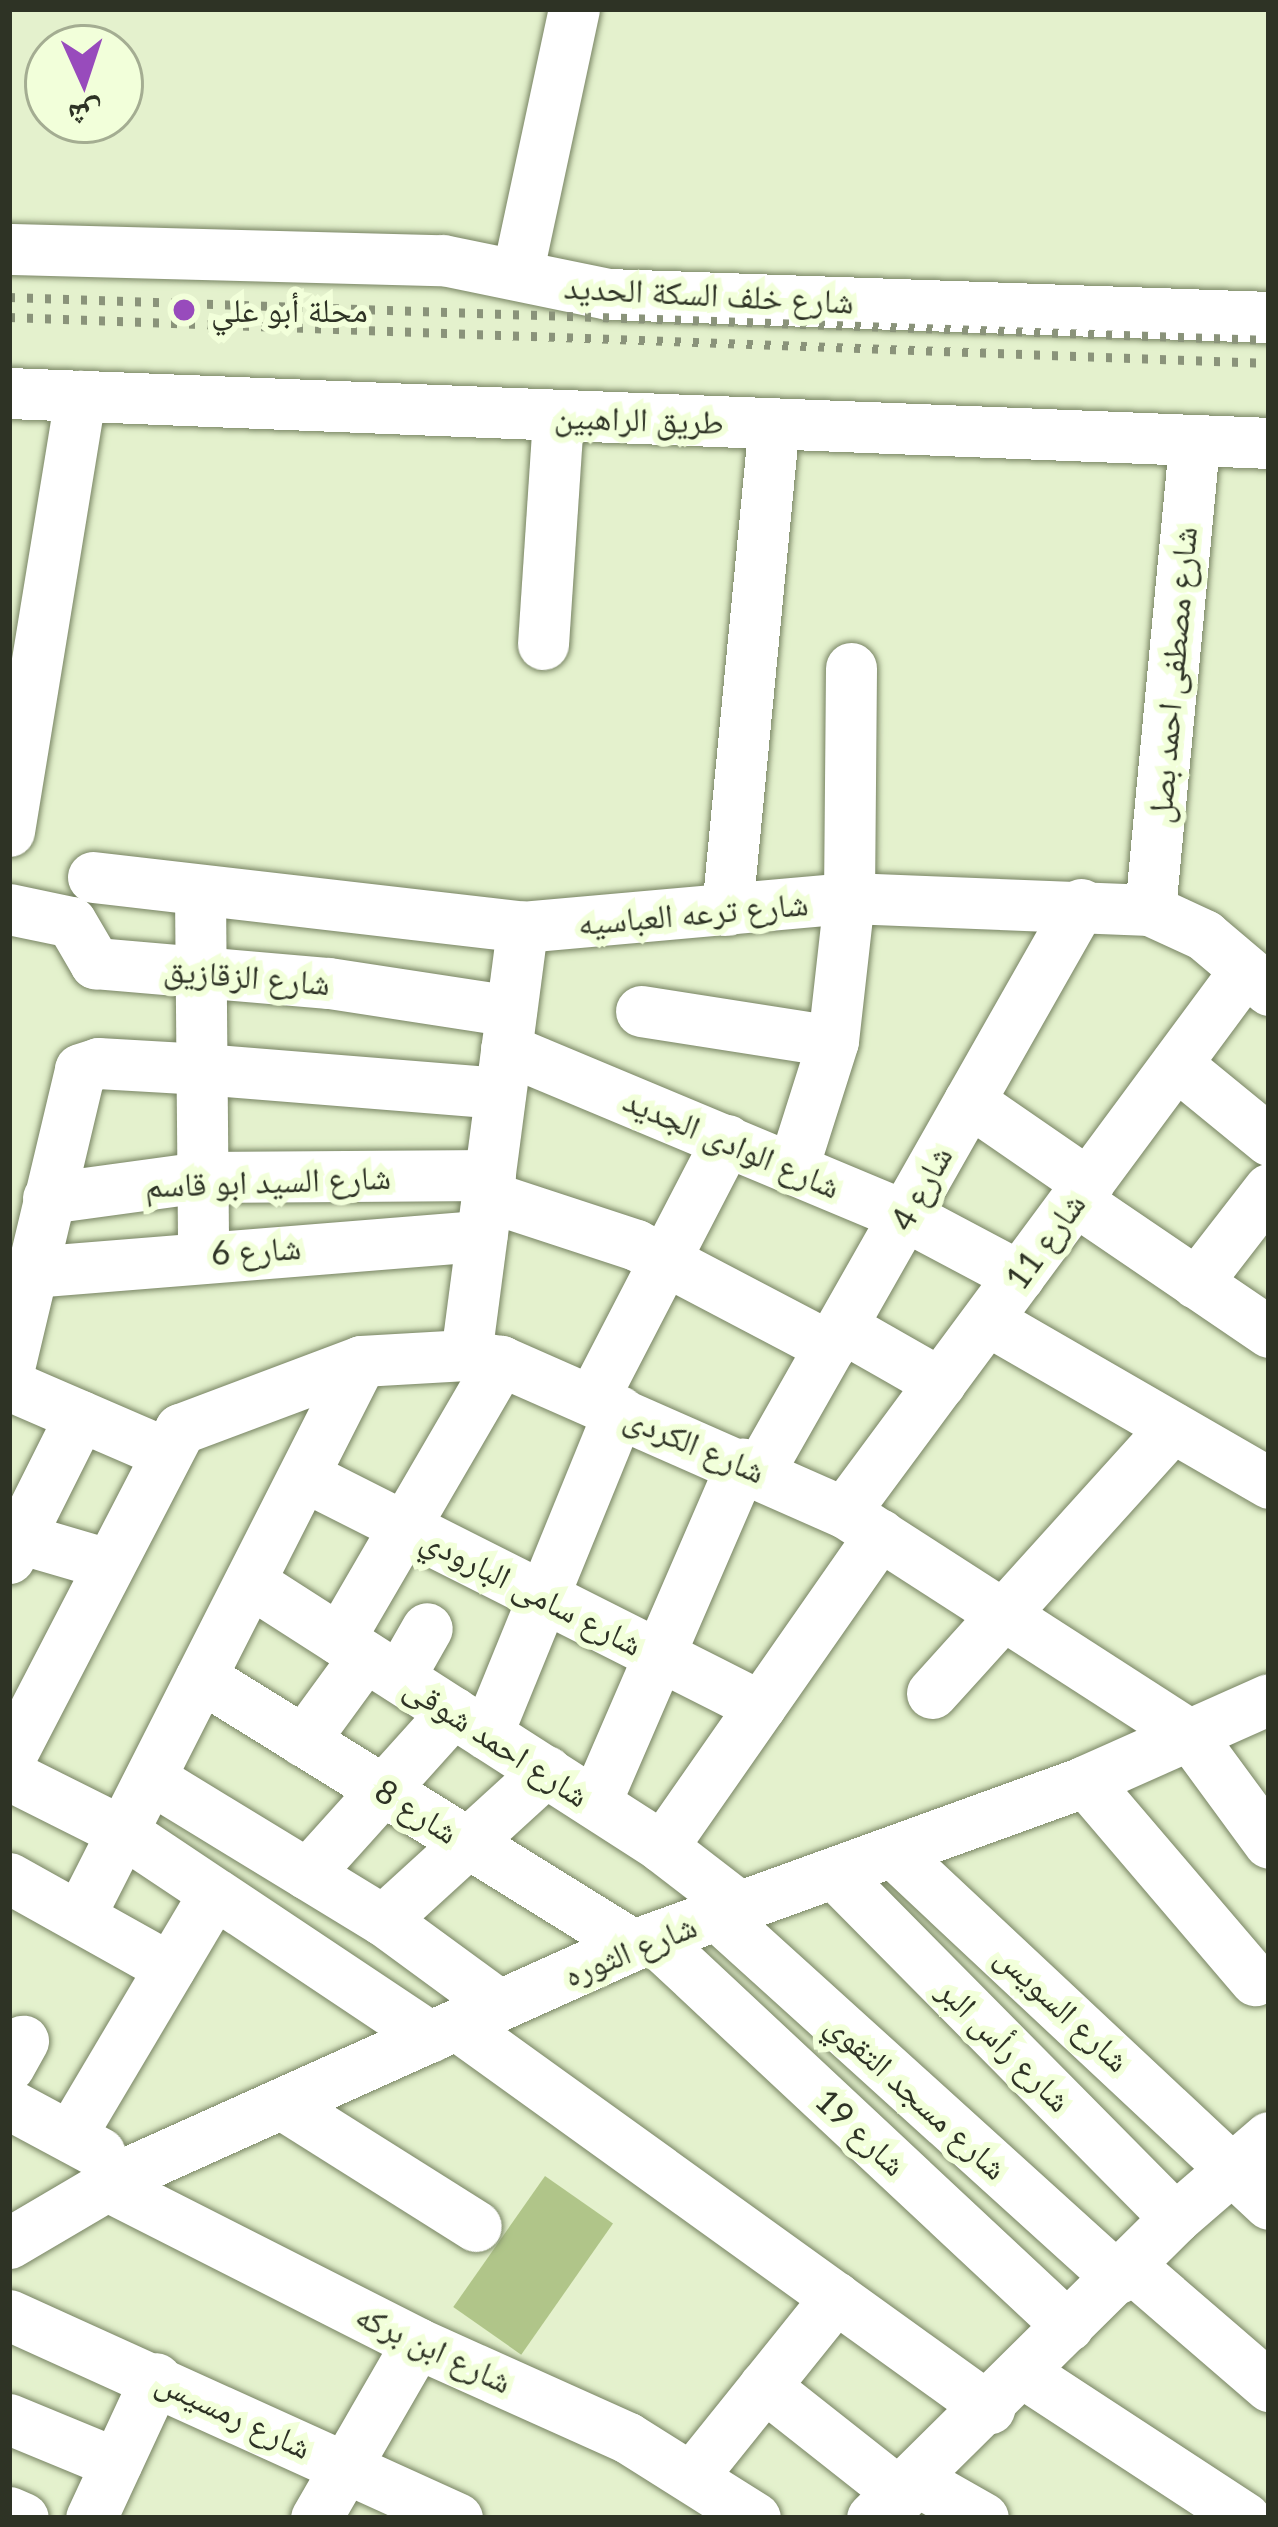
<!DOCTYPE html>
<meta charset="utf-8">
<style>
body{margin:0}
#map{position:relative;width:1278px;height:2527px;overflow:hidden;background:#e4f1cd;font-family:Lato,"Noto Naskh Arabic",sans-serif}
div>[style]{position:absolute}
.building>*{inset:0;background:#b0c589;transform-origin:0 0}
.roads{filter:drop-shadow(0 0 3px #778362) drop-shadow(0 0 3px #778362)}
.minor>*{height:51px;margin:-25.5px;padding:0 25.5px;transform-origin:25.5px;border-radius:25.5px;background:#fff}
.rail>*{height:9px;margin-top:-4.5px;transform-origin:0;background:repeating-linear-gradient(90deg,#8a937a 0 6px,transparent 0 18px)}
.dots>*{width:33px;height:33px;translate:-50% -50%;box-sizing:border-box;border:6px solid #f2ffda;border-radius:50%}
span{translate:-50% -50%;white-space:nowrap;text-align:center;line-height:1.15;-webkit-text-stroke:12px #f2ffda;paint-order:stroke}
.street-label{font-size:33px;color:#2e3325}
.poi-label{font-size:33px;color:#2e3325}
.left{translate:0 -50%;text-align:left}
.frame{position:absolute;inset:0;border:12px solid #2e3325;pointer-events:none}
.north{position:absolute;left:24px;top:24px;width:120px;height:120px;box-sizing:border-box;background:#f2ffda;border:3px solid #a4ad92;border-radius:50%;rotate:177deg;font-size:33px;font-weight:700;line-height:48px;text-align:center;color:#2e3325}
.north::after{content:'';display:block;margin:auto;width:42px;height:54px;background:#984bbc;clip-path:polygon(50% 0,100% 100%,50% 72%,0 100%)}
</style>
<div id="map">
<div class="building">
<div style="left:545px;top:2176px;width:83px;height:160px;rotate:35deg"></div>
</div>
<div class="roads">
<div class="minor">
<div style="left:9px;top:249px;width:434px;rotate:1.5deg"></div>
<div style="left:443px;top:260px;width:168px;rotate:11.6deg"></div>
<div style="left:608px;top:294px;width:661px;rotate:1.99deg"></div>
<div style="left:518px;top:270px;width:267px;rotate:-77.9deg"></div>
<div style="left:9px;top:393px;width:1261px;rotate:2.27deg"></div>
<div style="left:543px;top:644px;width:228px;rotate:-86.2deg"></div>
<div style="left:9px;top:831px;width:441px;rotate:-80.7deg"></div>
<div style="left:93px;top:877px;width:432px;rotate:6.6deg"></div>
<div style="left:522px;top:927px;width:328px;rotate:-5.1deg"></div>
<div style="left:849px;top:898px;width:301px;rotate:2.3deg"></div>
<div style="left:1150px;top:910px;width:60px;rotate:24.8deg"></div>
<div style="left:1204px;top:935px;width:85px;rotate:40.2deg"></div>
<div style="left:200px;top:894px;width:359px;rotate:89.5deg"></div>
<div style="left:9px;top:909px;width:63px;rotate:11.8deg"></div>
<div style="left:71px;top:922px;width:48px;rotate:59.7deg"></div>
<div style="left:95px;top:963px;width:235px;rotate:4.9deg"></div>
<div style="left:329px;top:983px;width:184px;rotate:8.7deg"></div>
<div style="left:727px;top:910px;width:488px;rotate:-84.5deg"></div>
<div style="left:1150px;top:910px;width:471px;rotate:-84.6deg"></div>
<div style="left:641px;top:1011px;width:194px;rotate:8.9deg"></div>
<div style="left:506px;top:1049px;width:433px;rotate:22.7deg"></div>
<div style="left:906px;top:1216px;width:128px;rotate:28deg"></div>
<div style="left:1176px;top:1064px;width:120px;rotate:39.3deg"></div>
<div style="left:969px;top:1101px;width:145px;rotate:34.6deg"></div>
<div style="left:793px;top:1167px;width:132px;rotate:-72.4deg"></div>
<div style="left:833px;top:1041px;width:144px;rotate:-83.6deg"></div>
<div style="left:849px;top:898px;width:230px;rotate:-89.5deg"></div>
<div style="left:487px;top:1196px;width:157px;rotate:18.2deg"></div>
<div style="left:636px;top:1245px;width:219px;rotate:27.7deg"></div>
<div style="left:48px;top:1198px;width:155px;rotate:-7.8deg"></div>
<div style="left:202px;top:1177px;width:288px;rotate:-0.4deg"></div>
<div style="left:1075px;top:1200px;width:235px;rotate:34.2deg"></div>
<div style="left:31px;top:1272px;width:452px;rotate:-4.6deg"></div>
<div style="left:1196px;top:1283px;width:119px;rotate:-52.2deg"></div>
<div style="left:987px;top:1320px;width:326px;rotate:30deg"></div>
<div style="left:842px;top:1327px;width:113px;rotate:29.7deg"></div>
<div style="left:466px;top:1355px;width:432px;rotate:-82.5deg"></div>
<div style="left:9px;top:1368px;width:307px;rotate:-76.6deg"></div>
<div style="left:80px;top:1069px;width:19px;rotate:-18deg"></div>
<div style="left:98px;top:1063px;width:104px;rotate:3.3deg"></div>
<div style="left:202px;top:1069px;width:299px;rotate:4.6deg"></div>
<div style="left:9px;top:1385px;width:169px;rotate:23.4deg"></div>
<div style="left:592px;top:1400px;width:293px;rotate:-62.6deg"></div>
<div style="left:759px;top:1471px;width:652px;rotate:-60.41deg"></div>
<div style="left:304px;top:1476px;width:511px;rotate:26.77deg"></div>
<div style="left:844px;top:1512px;width:674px;rotate:-53.5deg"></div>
<div style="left:19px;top:1538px;width:93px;rotate:16.3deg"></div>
<div style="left:9px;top:1558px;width:159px;rotate:-63.4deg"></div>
<div style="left:250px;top:1582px;width:490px;rotate:32.7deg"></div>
<div style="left:662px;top:1847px;width:98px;rotate:37.6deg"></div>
<div style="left:339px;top:1639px;width:322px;rotate:-59.8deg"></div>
<div style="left:201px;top:1677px;width:508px;rotate:31.81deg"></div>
<div style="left:399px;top:1677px;width:56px;rotate:-60.3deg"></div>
<div style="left:932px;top:1693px;width:358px;rotate:-47.9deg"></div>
<div style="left:487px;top:1734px;width:349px;rotate:-67.8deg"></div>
<div style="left:303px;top:1741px;width:105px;rotate:-53.9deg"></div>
<div style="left:9px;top:1759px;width:372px;rotate:-62.6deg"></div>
<div style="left:180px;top:1429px;width:193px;rotate:-20.6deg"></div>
<div style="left:361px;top:1361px;width:105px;rotate:-3.3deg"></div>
<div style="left:466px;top:1355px;width:36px;rotate:10deg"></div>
<div style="left:501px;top:1361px;width:375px;rotate:23.8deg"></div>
<div style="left:844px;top:1512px;width:410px;rotate:32.8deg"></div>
<div style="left:1189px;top:1734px;width:135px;rotate:53.7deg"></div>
<div style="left:9px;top:1775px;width:127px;rotate:26.6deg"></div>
<div style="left:123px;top:1832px;width:369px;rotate:33.7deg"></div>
<div style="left:150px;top:1778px;width:273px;rotate:31.4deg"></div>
<div style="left:383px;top:1920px;width:144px;rotate:36.2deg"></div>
<div style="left:1085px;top:1781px;width:262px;rotate:49.5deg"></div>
<div style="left:595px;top:1803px;width:370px;rotate:-66.6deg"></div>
<div style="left:662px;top:1847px;width:381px;rotate:-55.1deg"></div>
<div style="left:893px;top:1852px;width:515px;rotate:43.11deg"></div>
<div style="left:834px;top:1873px;width:485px;rotate:45.3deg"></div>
<div style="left:307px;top:1874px;width:218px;rotate:-48deg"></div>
<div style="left:9px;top:1878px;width:184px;rotate:29.2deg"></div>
<div style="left:80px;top:1915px;width:621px;rotate:-63.1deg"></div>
<div style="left:717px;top:1915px;width:541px;rotate:42.15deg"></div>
<div style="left:383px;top:1920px;width:221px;rotate:-42.4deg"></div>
<div style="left:653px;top:1938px;width:568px;rotate:43.07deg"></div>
<div style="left:457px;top:2025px;width:656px;rotate:35.75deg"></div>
<div style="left:9px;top:2066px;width:29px;rotate:-61deg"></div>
<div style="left:9px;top:2104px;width:103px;rotate:28.3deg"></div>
<div style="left:282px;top:2104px;width:229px;rotate:32.2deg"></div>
<div style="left:70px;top:2136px;width:282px;rotate:-59.3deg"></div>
<div style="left:108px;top:2186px;width:347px;rotate:26.9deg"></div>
<div style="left:417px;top:2343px;width:231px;rotate:24.2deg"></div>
<div style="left:628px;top:2438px;width:150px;rotate:32.2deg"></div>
<div style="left:9px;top:2243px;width:144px;rotate:-30.5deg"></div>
<div style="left:133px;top:2170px;width:548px;rotate:-24.23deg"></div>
<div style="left:633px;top:1945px;width:481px;rotate:-19.9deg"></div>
<div style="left:1085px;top:1781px;width:201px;rotate:-24deg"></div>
<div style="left:1130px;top:2266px;width:184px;rotate:40.8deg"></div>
<div style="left:9px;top:2315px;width:492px;rotate:24.4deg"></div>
<div style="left:1025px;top:2374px;width:263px;rotate:33.2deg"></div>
<div style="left:764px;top:2386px;width:176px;rotate:38.3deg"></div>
<div style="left:9px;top:2419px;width:116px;rotate:22.4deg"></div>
<div style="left:693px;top:2475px;width:228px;rotate:-51.2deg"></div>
<div style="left:916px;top:2480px;width:77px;rotate:29.6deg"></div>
<div style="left:9px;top:2512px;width:15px;rotate:23deg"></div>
<div style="left:91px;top:2518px;width:154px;rotate:-65.1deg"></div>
<div style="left:316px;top:2518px;width:202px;rotate:-60deg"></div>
<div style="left:872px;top:2518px;width:426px;rotate:-44.7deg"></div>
<div style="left:1175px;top:2218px;width:124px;rotate:-40.8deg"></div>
</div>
</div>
<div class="rail">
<div style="left:9px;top:297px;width:1261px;rotate:1.95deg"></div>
<div style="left:9px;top:317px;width:1261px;rotate:2.09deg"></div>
</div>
<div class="dots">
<div style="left:184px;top:310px;background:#984bbc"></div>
</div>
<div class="street-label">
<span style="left:709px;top:294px;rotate:3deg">شارع خلف السكة الحديد</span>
<span style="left:639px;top:419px;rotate:2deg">طريق الراهبين</span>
<span style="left:1172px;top:675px;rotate:-85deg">شارع مصطفى احمد بصل</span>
<span style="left:693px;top:913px;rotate:-5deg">شارع ترعه العباسيه</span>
<span style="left:247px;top:976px;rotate:5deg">شارع الزقازيق</span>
<span style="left:732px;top:1143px;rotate:23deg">شارع الوادى الجديد</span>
<span style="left:268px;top:1181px;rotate:-2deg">شارع السيد ابو قاسم</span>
<span style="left:921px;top:1188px;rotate:-61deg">شارع 4</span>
<span style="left:1045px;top:1241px;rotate:-54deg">شارع 11</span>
<span style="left:256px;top:1250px;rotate:-4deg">شارع 6</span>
<span style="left:695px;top:1444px;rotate:23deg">شارع الكردى</span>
<span style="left:532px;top:1591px;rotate:27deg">شارع سامى البارودي</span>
<span style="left:497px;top:1741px;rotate:33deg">شارع احمد شوقى</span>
<span style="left:417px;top:1811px;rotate:32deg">شارع 8</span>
<span style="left:630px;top:1950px;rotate:-22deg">شارع الثوره</span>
<span style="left:1063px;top:2008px;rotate:43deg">شارع السويس</span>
<span style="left:1005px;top:2045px;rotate:45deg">شارع رأس البر</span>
<span style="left:917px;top:2096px;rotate:42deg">شارع مسجد التقوي</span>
<span style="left:861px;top:2132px;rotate:43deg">شارع 19</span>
<span style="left:434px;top:2348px;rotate:25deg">شارع ابن بركه</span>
<span style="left:234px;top:2414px;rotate:25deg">شارع رمسيس</span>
</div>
<div class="poi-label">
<span class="left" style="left:211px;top:310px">محلة أبو علي</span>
</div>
<div class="frame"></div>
<div class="north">ش</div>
</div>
